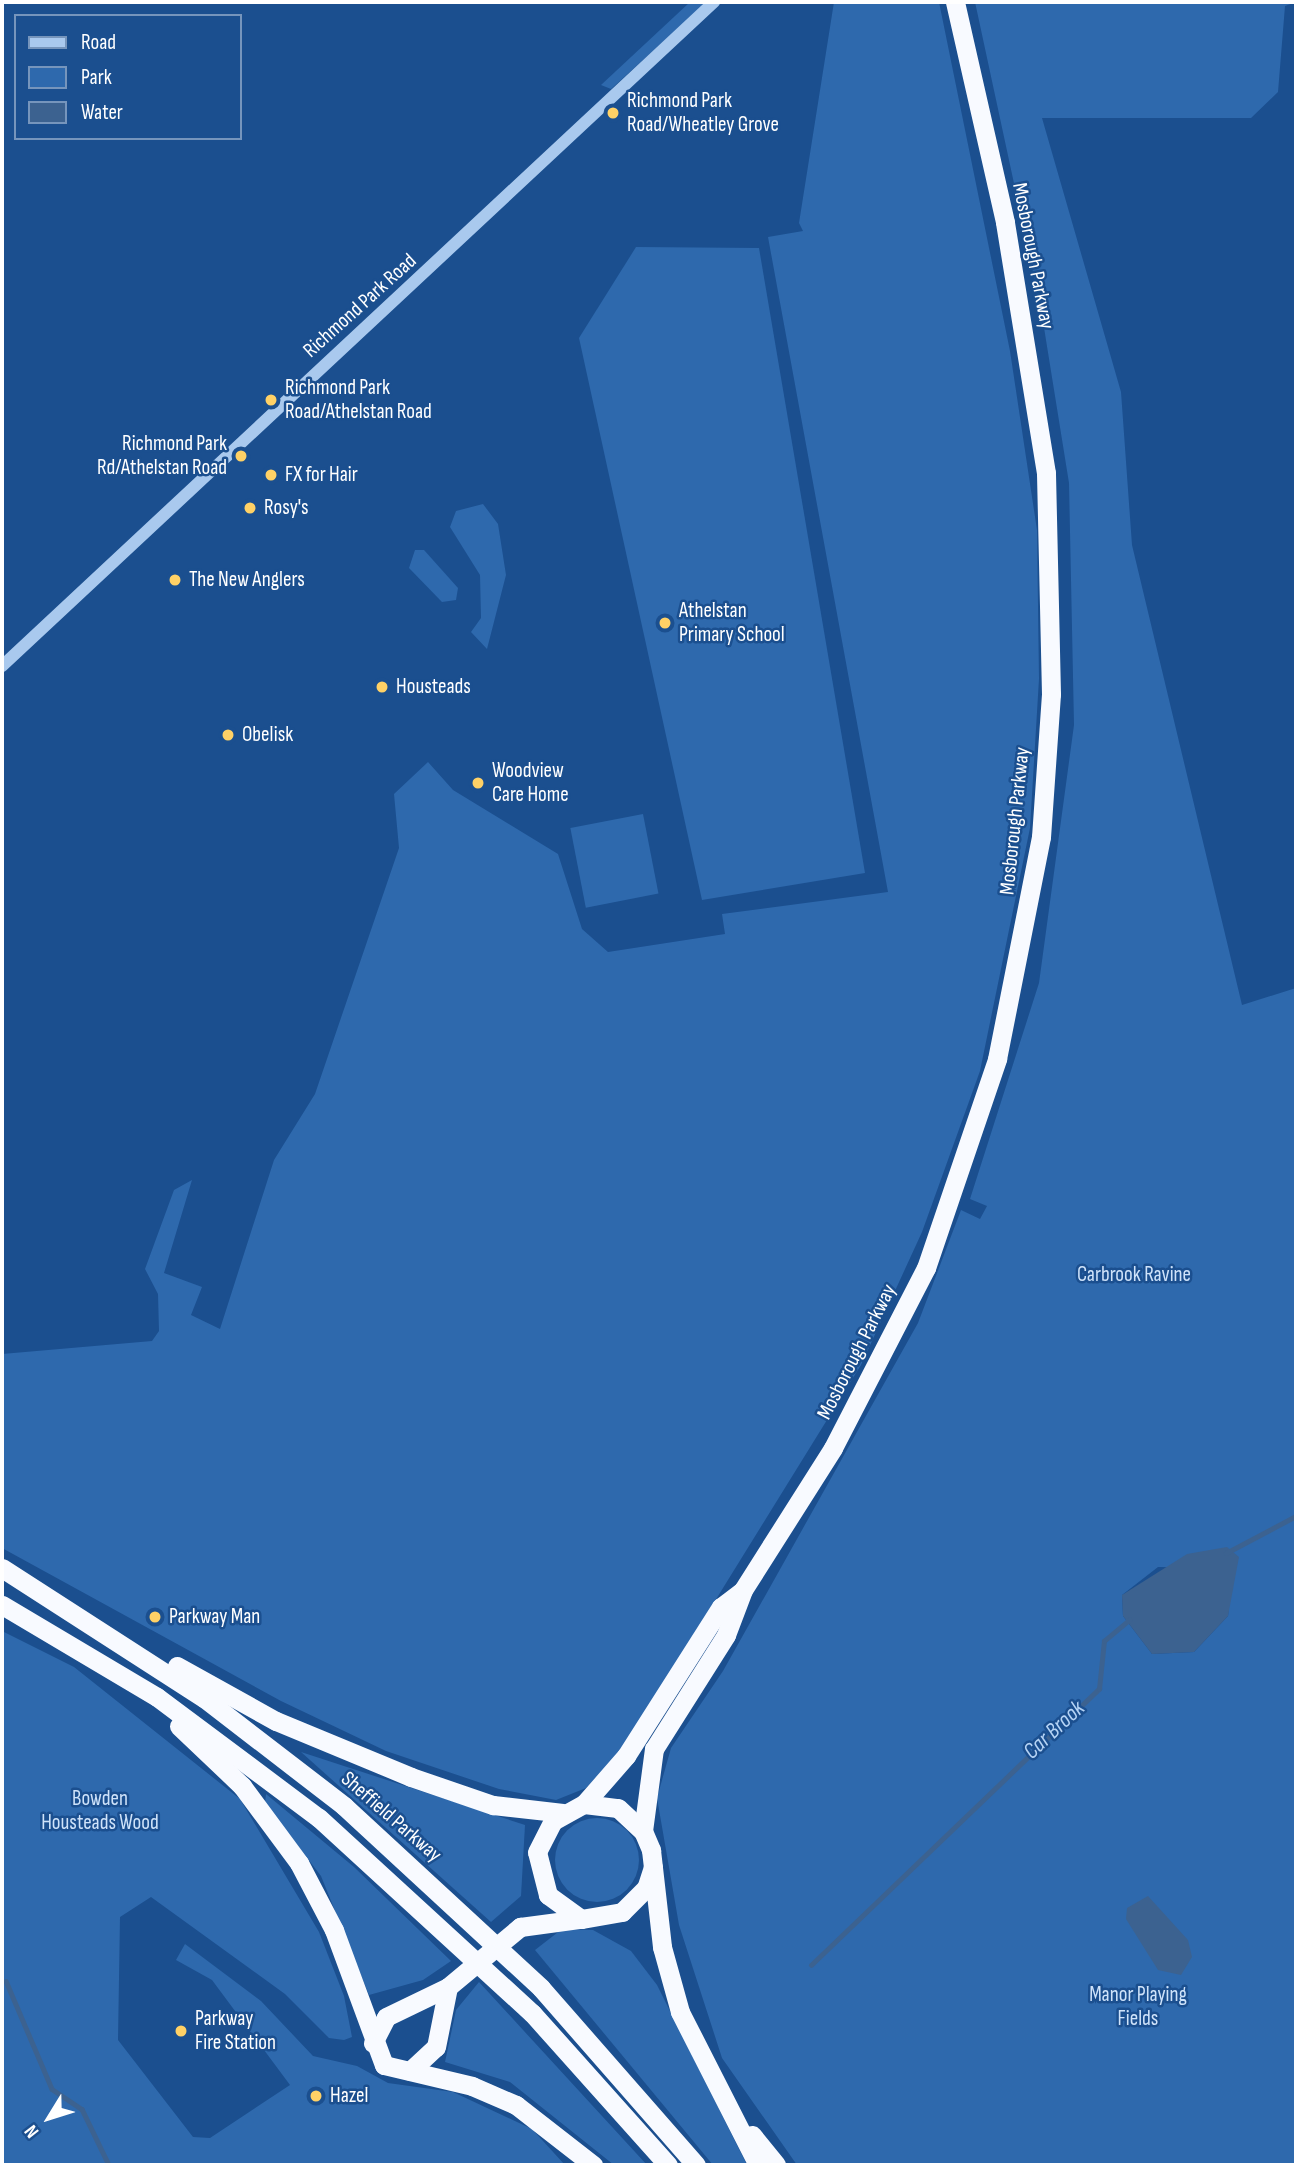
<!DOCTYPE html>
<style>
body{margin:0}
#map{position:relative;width:1298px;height:2167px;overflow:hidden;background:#1b4f8f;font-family:"Sofia Sans Condensed",sans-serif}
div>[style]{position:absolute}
.green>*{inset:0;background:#2e69ad;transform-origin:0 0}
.round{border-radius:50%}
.water>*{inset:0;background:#3c6290}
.stream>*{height:4.5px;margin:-2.25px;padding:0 2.25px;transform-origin:2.25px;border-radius:2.25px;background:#3c6290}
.tertiary>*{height:12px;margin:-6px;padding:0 6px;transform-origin:6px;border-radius:6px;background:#a9c9ee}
.trunk>*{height:19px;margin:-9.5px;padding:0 9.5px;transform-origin:9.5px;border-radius:9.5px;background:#f8faff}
.trunk-bridge>*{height:19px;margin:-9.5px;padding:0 9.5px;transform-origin:9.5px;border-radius:9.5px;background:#f8faff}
.dots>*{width:19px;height:19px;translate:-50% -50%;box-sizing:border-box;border:4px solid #1b4f8f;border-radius:50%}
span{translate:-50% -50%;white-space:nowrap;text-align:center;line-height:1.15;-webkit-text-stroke:5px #1b4f8f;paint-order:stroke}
.poi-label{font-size:21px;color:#fff}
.left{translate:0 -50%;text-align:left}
.right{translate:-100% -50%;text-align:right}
.street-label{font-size:21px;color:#fff}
.park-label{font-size:21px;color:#cfe3fa}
.water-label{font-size:23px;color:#b5d3f5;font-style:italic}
.frame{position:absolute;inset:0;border:4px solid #fff;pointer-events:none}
.legend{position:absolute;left:14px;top:14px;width:228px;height:126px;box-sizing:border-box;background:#1b4f8f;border:2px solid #7695bc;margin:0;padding:9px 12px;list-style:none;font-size:21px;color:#fff}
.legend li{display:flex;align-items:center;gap:14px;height:35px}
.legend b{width:35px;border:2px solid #7695bc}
.north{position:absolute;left:14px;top:2083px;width:70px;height:70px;-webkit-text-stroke:5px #1b4f8f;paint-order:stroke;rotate:232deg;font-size:19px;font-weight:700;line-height:28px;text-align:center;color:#fff}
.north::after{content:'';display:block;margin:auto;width:24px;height:32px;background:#fff;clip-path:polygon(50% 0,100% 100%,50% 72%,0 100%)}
</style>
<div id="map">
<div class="green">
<div style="clip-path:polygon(690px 2px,707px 2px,611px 89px,601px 85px)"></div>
<div style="clip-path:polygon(834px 2px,939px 2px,1010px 351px,1037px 530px,1039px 679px,1030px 828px,980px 1071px,922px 1232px,861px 1365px,624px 1748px,586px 1788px,556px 1800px,499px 1789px,386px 1751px,281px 1701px,2px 1548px,2px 1354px,152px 1341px,159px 1331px,158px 1294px,145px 1269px,174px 1190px,192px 1180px,164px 1273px,202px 1287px,191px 1315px,220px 1329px,274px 1160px,315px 1094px,399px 848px,394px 794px,428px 762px,453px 790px,558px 854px,582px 929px,608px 952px,725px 934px,722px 914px,888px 892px,768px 237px,803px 231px,799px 223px)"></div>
<div style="clip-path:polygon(evenodd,975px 2px,1296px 2px,1285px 6px,1278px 92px,1251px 118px,1042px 118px,1121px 392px,1132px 545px,1242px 1005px,1296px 988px,1296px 2165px,797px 2165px,722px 2058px,679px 1925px,657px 1798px,671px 1748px,723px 1671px,918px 1323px,961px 1210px,980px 1219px,987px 1206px,970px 1199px,1039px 983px,1074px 725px,1069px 483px,1041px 309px,975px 2px,1158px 1567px,1233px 1568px,1228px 1616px,1194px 1652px,1152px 1654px,1123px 1616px,1122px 1595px,1158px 1567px)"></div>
<div style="clip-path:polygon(636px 247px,759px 248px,865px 873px,702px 900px,579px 338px)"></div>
<div style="clip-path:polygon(483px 504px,498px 524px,506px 575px,487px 649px,471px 632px,481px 618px,480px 575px,450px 527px,456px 511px)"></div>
<div style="clip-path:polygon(415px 550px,424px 550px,458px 588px,456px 600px,442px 602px,409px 568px)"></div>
<div style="left:643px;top:814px;width:81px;height:74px;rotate:79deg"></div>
<div style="clip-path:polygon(2px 1631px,74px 1667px,240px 1799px,319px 1932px,344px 1996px,352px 2037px,344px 2040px,329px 2038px,285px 1994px,151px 1897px,120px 1917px,118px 2040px,193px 2137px,210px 2138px,290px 2085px,212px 1980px,176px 1960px,185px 1944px,261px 2001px,313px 2056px,357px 2066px,388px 2083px,453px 2092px,532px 2129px,565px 2165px,2px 2165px)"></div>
<div style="clip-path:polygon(301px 1752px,525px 1825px,521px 1896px,491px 1922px)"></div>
<div style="clip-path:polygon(266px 1794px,354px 1867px,451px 1961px,423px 1980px,369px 1995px,321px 1876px,265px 1803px)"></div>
<div class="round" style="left:555px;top:1818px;width:84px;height:84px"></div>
<div style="clip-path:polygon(562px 1929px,593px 1930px,631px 1951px,657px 1985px,747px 2165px,713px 2165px,535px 1950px)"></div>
<div style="clip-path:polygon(479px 1982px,647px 2165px,614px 2165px,510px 2082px,445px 2062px,456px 2010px)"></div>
</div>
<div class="water">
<div style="clip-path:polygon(1227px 1547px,1239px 1557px,1228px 1616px,1194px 1652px,1152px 1654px,1123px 1616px,1122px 1595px,1187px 1554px)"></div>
<div style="clip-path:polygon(1148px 1896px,1188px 1940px,1192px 1957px,1181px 1975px,1158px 1970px,1126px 1919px,1127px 1908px)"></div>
</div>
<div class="stream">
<div style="left:1226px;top:1553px;width:79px;rotate:-27.9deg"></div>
<div style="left:811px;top:1965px;width:399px;rotate:-43.8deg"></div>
<div style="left:1099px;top:1689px;width:48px;rotate:-84.1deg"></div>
<div style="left:1104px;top:1641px;width:33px;rotate:-40deg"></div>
<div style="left:6px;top:1981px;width:117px;rotate:66.9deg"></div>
<div style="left:52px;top:2089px;width:36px;rotate:34deg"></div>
<div style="left:82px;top:2109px;width:62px;rotate:64.3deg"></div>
</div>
<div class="tertiary">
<div style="left:2px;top:666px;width:974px;rotate:-43deg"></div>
</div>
<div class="trunk">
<div style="left:2px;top:1568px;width:240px;rotate:32.8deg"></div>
<div style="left:204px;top:1698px;width:177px;rotate:37.6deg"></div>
<div style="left:344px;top:1806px;width:268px;rotate:42.7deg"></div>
<div style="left:541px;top:1988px;width:235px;rotate:48.8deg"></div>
<div style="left:2px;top:1605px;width:180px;rotate:30.7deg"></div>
<div style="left:157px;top:1697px;width:202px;rotate:36.8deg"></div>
<div style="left:319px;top:1818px;width:289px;rotate:42.5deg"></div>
<div style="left:532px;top:2013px;width:204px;rotate:48.2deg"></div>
<div style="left:177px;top:1666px;width:113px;rotate:29.1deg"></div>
<div style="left:276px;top:1721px;width:146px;rotate:22.5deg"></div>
<div style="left:411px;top:1777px;width:87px;rotate:18.9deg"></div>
<div style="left:493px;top:1805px;width:70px;rotate:6.5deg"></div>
<div style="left:179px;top:1726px;width:87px;rotate:43.6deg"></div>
<div style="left:242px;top:1786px;width:96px;rotate:53.5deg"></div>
<div style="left:299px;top:1863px;width:76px;rotate:62.4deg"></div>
<div style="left:334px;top:1930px;width:144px;rotate:69.7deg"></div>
<div style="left:384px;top:2065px;width:90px;rotate:13.4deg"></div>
<div style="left:472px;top:2086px;width:48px;rotate:23.4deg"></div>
<div style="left:516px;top:2105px;width:98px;rotate:37.9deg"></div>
<div style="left:584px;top:1804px;width:64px;rotate:-48.8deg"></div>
<div style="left:626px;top:1756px;width:177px;rotate:-57.5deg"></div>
<div style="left:721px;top:1607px;width:26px;rotate:-37deg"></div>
<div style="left:643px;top:1831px;width:83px;rotate:-82.4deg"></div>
<div style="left:654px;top:1749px;width:135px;rotate:-57.7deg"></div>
<div style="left:726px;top:1635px;width:48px;rotate:-69.3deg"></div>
<div style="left:743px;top:1590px;width:168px;rotate:-57.6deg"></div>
<div style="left:833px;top:1448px;width:203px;rotate:-62.7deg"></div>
<div style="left:926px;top:1268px;width:221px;rotate:-71.2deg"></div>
<div style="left:997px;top:1059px;width:226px;rotate:-78.8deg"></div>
<div style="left:1041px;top:837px;width:143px;rotate:-86deg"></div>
<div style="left:1051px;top:694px;width:221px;rotate:-91.3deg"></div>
<div style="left:1046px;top:473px;width:254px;rotate:-99.3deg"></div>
<div style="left:1005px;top:222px;width:226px;rotate:-102.8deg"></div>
<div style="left:653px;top:1867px;width:22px;rotate:108deg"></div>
<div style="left:646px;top:1888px;width:34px;rotate:135deg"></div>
<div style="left:622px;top:1912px;width:42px;rotate:170.3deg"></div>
<div style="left:581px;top:1919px;width:41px;rotate:-144deg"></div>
<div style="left:548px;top:1895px;width:44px;rotate:-104.3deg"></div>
<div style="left:537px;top:1852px;width:35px;rotate:-63deg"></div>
<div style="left:553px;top:1821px;width:35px;rotate:-29deg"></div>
<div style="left:584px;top:1804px;width:34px;rotate:7deg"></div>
<div style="left:618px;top:1808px;width:34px;rotate:43deg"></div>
<div style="left:643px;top:1831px;width:21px;rotate:67deg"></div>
<div style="left:651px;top:1850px;width:98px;rotate:83.5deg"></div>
<div style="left:662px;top:1947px;width:67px;rotate:74.5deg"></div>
<div style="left:680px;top:2012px;width:172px;rotate:63deg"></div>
<div style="left:520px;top:1927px;width:61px;rotate:-7.6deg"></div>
<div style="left:373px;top:2043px;width:29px;rotate:-63deg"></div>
<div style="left:386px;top:2017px;width:69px;rotate:-25.8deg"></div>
<div style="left:410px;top:2071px;width:35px;rotate:-43deg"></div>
<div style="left:436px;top:2047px;width:61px;rotate:-78.7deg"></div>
<div style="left:752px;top:2135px;width:38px;rotate:51deg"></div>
</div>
<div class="trunk-bridge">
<div style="left:448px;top:1987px;width:94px;rotate:-39.8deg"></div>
</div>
<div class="dots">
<div style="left:613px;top:113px;background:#ffd166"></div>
<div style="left:271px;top:400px;background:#ffd166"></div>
<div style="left:241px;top:456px;background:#ffd166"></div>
<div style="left:271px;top:475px;background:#ffd166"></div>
<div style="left:250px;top:508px;background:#ffd166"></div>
<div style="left:175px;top:580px;background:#ffd166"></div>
<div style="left:665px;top:623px;background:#ffd166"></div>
<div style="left:382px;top:687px;background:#ffd166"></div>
<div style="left:228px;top:735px;background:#ffd166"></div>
<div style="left:478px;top:783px;background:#ffd166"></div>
<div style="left:155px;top:1617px;background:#ffd166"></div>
<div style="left:181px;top:2031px;background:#ffd166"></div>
<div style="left:316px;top:2096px;background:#ffd166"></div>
</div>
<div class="poi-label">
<span class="left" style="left:627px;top:113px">Richmond Park<br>Road/Wheatley Grove</span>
<span class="left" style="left:285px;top:400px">Richmond Park<br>Road/Athelstan Road</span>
<span class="right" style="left:227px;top:456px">Richmond Park<br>Rd/Athelstan Road</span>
<span class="left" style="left:285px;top:475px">FX for Hair</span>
<span class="left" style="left:264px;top:508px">Rosy's</span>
<span class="left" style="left:189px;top:580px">The New Anglers</span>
<span class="left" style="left:679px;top:623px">Athelstan<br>Primary School</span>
<span class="left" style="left:396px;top:687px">Housteads</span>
<span class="left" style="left:242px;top:735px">Obelisk</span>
<span class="left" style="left:492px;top:783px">Woodview<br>Care Home</span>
<span class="left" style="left:169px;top:1617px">Parkway Man</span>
<span class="left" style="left:195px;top:2031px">Parkway<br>Fire Station</span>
<span class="left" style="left:330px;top:2096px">Hazel</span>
</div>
<div class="street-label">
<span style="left:1033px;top:256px;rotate:79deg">Mosborough Parkway</span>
<span style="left:360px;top:306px;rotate:-42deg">Richmond Park Road</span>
<span style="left:1015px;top:821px;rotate:-84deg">Mosborough Parkway</span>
<span style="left:857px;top:1352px;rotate:-63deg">Mosborough Parkway</span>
<span style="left:391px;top:1817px;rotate:41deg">Sheffield Parkway</span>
</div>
<div class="park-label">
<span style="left:1134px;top:1275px">Carbrook Ravine</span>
<span style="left:100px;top:1811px">Bowden<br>Housteads Wood</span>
<span style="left:1138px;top:2007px">Manor Playing<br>Fields</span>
</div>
<div class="water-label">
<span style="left:1054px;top:1730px;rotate:-43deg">Car Brook</span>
</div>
<div class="frame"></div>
<ul class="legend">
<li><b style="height:9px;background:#a9c9ee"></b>Road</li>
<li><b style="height:19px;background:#2e69ad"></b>Park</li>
<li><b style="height:19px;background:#3c6290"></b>Water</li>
</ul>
<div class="north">N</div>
</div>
